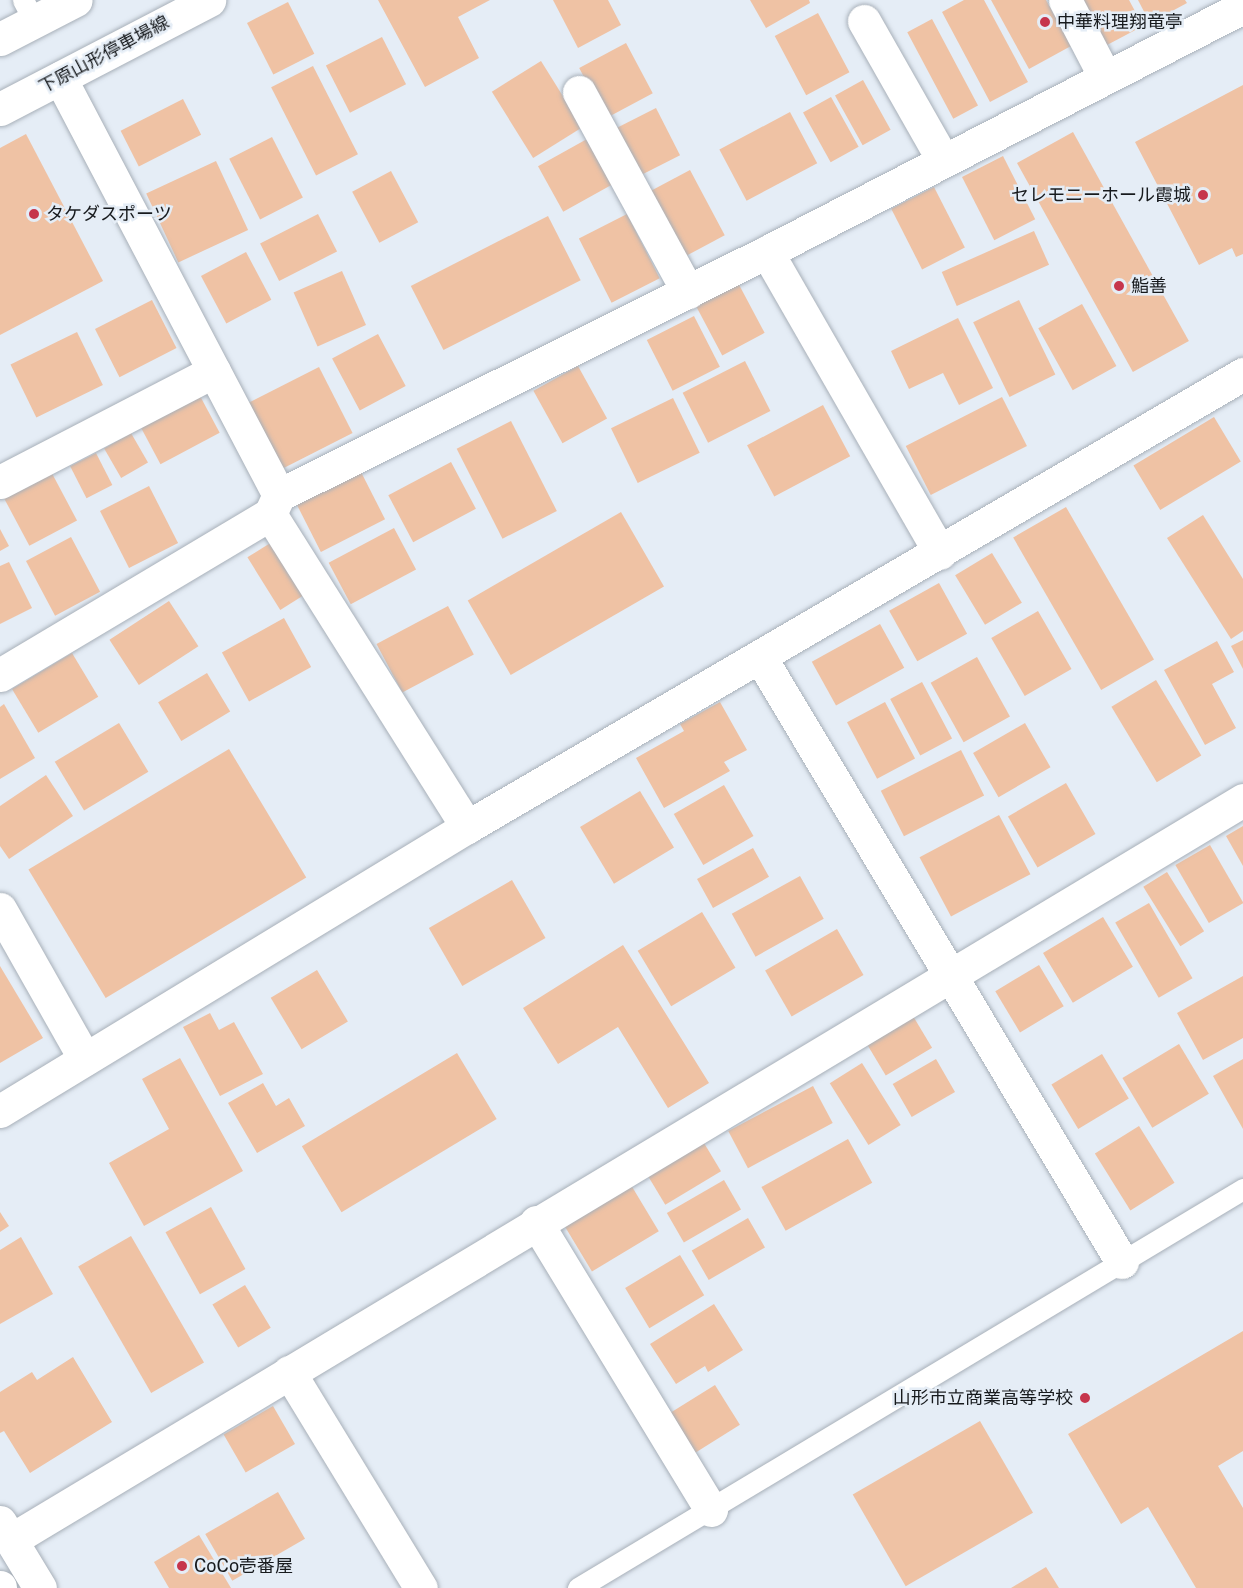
<!DOCTYPE html>
<meta charset="utf-8">
<style>
body{margin:0}
#map{position:relative;width:1243px;height:1588px;overflow:hidden;background:#e5edf6;font-family:"Public Sans","Noto Sans JP",sans-serif}
div>[style]{position:absolute}
.building>*{inset:0;background:#efc2a4;transform-origin:0 0}
.roads{filter:drop-shadow(0 0 2px #a8b0b9) drop-shadow(0 0 2px #a8b0b9)}
.lane>*{height:21px;margin:-10.5px;padding:0 10.5px;transform-origin:10.5px;border-radius:10.5px;background:#fff}
.street>*{height:33px;margin:-16.5px;padding:0 16.5px;transform-origin:16.5px;border-radius:16.5px;background:#fff}
.secondary>*{height:33px;margin:-16.5px;padding:0 16.5px;transform-origin:16.5px;border-radius:16.5px;background:#fff}
.primary>*{height:33px;margin:-16.5px;padding:0 16.5px;transform-origin:16.5px;border-radius:16.5px;background:#fff}
.dots>*{width:16px;height:16px;translate:-50% -50%;box-sizing:border-box;border:3px solid #e5edf6;border-radius:50%}
span{translate:-50% -50%;white-space:nowrap;text-align:center;line-height:1.15;-webkit-text-stroke:5px #e5edf6;paint-order:stroke}
.poi-label{font-size:18px;color:#171a1d}
.left{translate:0 -50%;text-align:left}
.right{translate:-100% -50%;text-align:right}
.street-label{font-size:18px;color:#171a1d}
</style>
<div id="map">
<div class="building">
<div style="clip-path:polygon(378px 0,490px 0,458px 17px,479px 58px,425px 87px)"></div>
<div style="clip-path:polygon(553px 0,608px 0,621px 25px,578px 48px)"></div>
<div style="clip-path:polygon(750px 0,809px 0,810px 3px,766px 28px)"></div>
<div style="clip-path:polygon(964px 0,984px 0,1028px 82px,990px 102px,942px 12px)"></div>
<div style="clip-path:polygon(991px 0,1046px 0,1071px 46px,1029px 69px)"></div>
<div style="clip-path:polygon(1083px 0,1129px 0,1143px 26px,1107px 45px)"></div>
<div style="clip-path:polygon(1138px 0,1185px 0,1187px 3px,1150px 23px)"></div>
<div style="left:288px;top:2px;width:58px;height:46px;rotate:63deg"></div>
<div style="left:818px;top:13px;width:67px;height:49px;rotate:62deg"></div>
<div style="left:932px;top:19px;width:98px;height:28px;rotate:62deg"></div>
<div style="left:382px;top:37px;width:53px;height:63px;rotate:63deg"></div>
<div style="left:626px;top:43px;width:57px;height:53px;rotate:62deg"></div>
<div style="left:541px;top:61px;width:78px;height:58px;rotate:58deg"></div>
<div style="left:313px;top:66px;width:99px;height:47px;rotate:63deg"></div>
<div style="left:863px;top:80px;width:57px;height:32px;rotate:61deg"></div>
<div style="clip-path:polygon(1243px 85px,1243px 254px,1236px 257px,1232px 248px,1199px 265px,1135px 142px)"></div>
<div style="left:831px;top:97px;width:57px;height:32px;rotate:61deg"></div>
<div style="left:183px;top:99px;width:40px;height:70px;rotate:63deg"></div>
<div style="left:656px;top:108px;width:53px;height:47px;rotate:63deg"></div>
<div style="left:790px;top:112px;width:58px;height:80px;rotate:62deg"></div>
<div style="left:1073px;top:132px;width:239px;height:64px;rotate:61deg"></div>
<div style="clip-path:polygon(26px 134px,103px 281px,0 335px,0 148px)"></div>
<div style="left:272px;top:137px;width:68px;height:48px;rotate:63deg"></div>
<div style="left:587px;top:139px;width:52px;height:56px;rotate:61deg"></div>
<div style="left:1003px;top:156px;width:71px;height:46px;rotate:63deg"></div>
<div style="left:216px;top:161px;width:76px;height:77px;rotate:65deg"></div>
<div style="left:690px;top:170px;width:74px;height:50px;rotate:62deg"></div>
<div style="left:391px;top:171px;width:58px;height:44px;rotate:62deg"></div>
<div style="left:934px;top:187px;width:68px;height:48px;rotate:63deg"></div>
<div style="left:318px;top:214px;width:42px;height:65px;rotate:63deg"></div>
<div style="left:627px;top:214px;width:72px;height:54px;rotate:63deg"></div>
<div style="left:548px;top:216px;width:72px;height:154px;rotate:63deg"></div>
<div style="left:1034px;top:231px;width:37px;height:101px;rotate:66deg"></div>
<div style="left:246px;top:252px;width:54px;height:51px;rotate:62deg"></div>
<div style="left:342px;top:271px;width:59px;height:53px;rotate:66deg"></div>
<div style="left:736px;top:279px;width:61px;height:48px;rotate:62deg"></div>
<div style="left:152px;top:300px;width:54px;height:64px;rotate:63deg"></div>
<div style="left:1019px;top:300px;width:83px;height:51px;rotate:64deg"></div>
<div style="left:1082px;top:304px;width:71px;height:50px;rotate:61deg"></div>
<div style="left:694px;top:316px;width:57px;height:53px;rotate:63deg"></div>
<div style="clip-path:polygon(958px 318px,993px 388px,959px 405px,943px 373px,909px 389px,891px 351px)"></div>
<div style="left:77px;top:332px;width:59px;height:74px;rotate:64deg"></div>
<div style="left:378px;top:334px;width:59px;height:52px;rotate:62deg"></div>
<div style="left:745px;top:361px;width:56px;height:70px;rotate:63deg"></div>
<div style="left:578px;top:366px;width:60px;height:51px;rotate:61deg"></div>
<div style="left:319px;top:367px;width:74px;height:80px;rotate:63deg"></div>
<div style="left:199px;top:394px;width:44px;height:67px;rotate:62deg"></div>
<div style="left:1002px;top:397px;width:55px;height:108px;rotate:63deg"></div>
<div style="left:673px;top:398px;width:61px;height:69px;rotate:64deg"></div>
<div style="left:823px;top:405px;width:58px;height:86px;rotate:62deg"></div>
<div style="left:1214px;top:417px;width:52px;height:94px;rotate:59deg"></div>
<div style="left:511px;top:421px;width:101px;height:61px;rotate:63deg"></div>
<div style="left:131px;top:433px;width:34px;height:31px;rotate:60deg"></div>
<div style="left:96px;top:453px;width:36px;height:29px;rotate:63deg"></div>
<div style="left:451px;top:462px;width:53px;height:71px;rotate:62deg"></div>
<div style="left:47px;top:464px;width:64px;height:54px;rotate:62deg"></div>
<div style="left:361px;top:472px;width:53px;height:72px;rotate:63deg"></div>
<div style="left:149px;top:486px;width:64px;height:55px;rotate:63deg"></div>
<div style="left:1066px;top:507px;width:176px;height:61px;rotate:60deg"></div>
<div style="left:621px;top:512px;width:86px;height:177px;rotate:60deg"></div>
<div style="clip-path:polygon(1203px 515px,1243px 579px,1243px 631px,1231px 639px,1167px 538px)"></div>
<div style="left:394px;top:528px;width:47px;height:74px;rotate:62deg"></div>
<div style="clip-path:polygon(0 529px,9px 546px,0 551px)"></div>
<div style="left:71px;top:537px;width:62px;height:51px;rotate:62deg"></div>
<div style="left:272px;top:542px;width:62px;height:29px;rotate:58deg"></div>
<div style="left:992px;top:553px;width:58px;height:43px;rotate:59deg"></div>
<div style="clip-path:polygon(9px 562px,32px 608px,0 624px,0 566px)"></div>
<div style="left:939px;top:583px;width:58px;height:57px;rotate:61deg"></div>
<div style="left:169px;top:601px;width:54px;height:71px;rotate:57deg"></div>
<div style="left:448px;top:606px;width:55px;height:81px;rotate:62deg"></div>
<div style="left:1038px;top:611px;width:67px;height:54px;rotate:60deg"></div>
<div style="left:284px;top:618px;width:56px;height:71px;rotate:61deg"></div>
<div style="left:880px;top:624px;width:50px;height:78px;rotate:61deg"></div>
<div style="clip-path:polygon(1243px 640px,1243px 669px,1231px 646px)"></div>
<div style="clip-path:polygon(1217px 641px,1234px 672px,1212px 684px,1236px 728px,1205px 745px,1164px 670px)"></div>
<div style="left:72px;top:653px;width:51px;height:70px;rotate:59deg"></div>
<div style="left:977px;top:657px;width:68px;height:53px;rotate:61deg"></div>
<div style="left:207px;top:673px;width:45px;height:57px;rotate:59deg"></div>
<div style="left:1156px;top:680px;width:88px;height:52px;rotate:59deg"></div>
<div style="left:922px;top:682px;width:64px;height:36px;rotate:62deg"></div>
<div style="clip-path:polygon(720px 702px,747px 750px,724px 762px,730px 771px,664px 808px,636px 758px,684px 731px,680px 724px)"></div>
<div style="left:885px;top:702px;width:64px;height:43px;rotate:62deg"></div>
<div style="clip-path:polygon(4px 704px,35px 758px,0 779px,0 707px)"></div>
<div style="left:119px;top:723px;width:57px;height:75px;rotate:59deg"></div>
<div style="left:1025px;top:723px;width:51px;height:60px;rotate:60deg"></div>
<div style="left:229px;top:749px;width:150px;height:234px;rotate:59deg"></div>
<div style="left:961px;top:750px;width:51px;height:90px;rotate:63deg"></div>
<div style="clip-path:polygon(46px 775px,73px 816px,9px 859px,0 846px,0 806px)"></div>
<div style="left:1066px;top:783px;width:59px;height:67px;rotate:60deg"></div>
<div style="left:724px;top:785px;width:59px;height:58px;rotate:60deg"></div>
<div style="left:640px;top:791px;width:66px;height:70px;rotate:59deg"></div>
<div style="left:999px;top:815px;width:67px;height:90px;rotate:62deg"></div>
<div style="clip-path:polygon(1243px 826px,1243px 866px,1226px 836px)"></div>
<div style="left:1210px;top:845px;width:67px;height:40px;rotate:60deg"></div>
<div style="left:753px;top:848px;width:33px;height:64px;rotate:61deg"></div>
<div style="left:1167px;top:872px;width:70px;height:28px;rotate:58deg"></div>
<div style="left:800px;top:876px;width:49px;height:78px;rotate:61deg"></div>
<div style="left:512px;top:880px;width:67px;height:96px;rotate:60deg"></div>
<div style="left:1149px;top:903px;width:87px;height:39px;rotate:60deg"></div>
<div style="left:702px;top:912px;width:65px;height:75px;rotate:59deg"></div>
<div style="left:1103px;top:917px;width:58px;height:70px;rotate:59deg"></div>
<div style="left:837px;top:929px;width:53px;height:83px;rotate:60deg"></div>
<div style="clip-path:polygon(623px 945px,709px 1083px,668px 1108px,618px 1027px,558px 1064px,523px 1008px)"></div>
<div style="left:1039px;top:965px;width:48px;height:51px;rotate:59deg"></div>
<div style="clip-path:polygon(0 966px,43px 1038px,0 1063px)"></div>
<div style="left:317px;top:970px;width:60px;height:54px;rotate:59deg"></div>
<div style="clip-path:polygon(1243px 976px,1243px 1038px,1203px 1060px,1177px 1013px)"></div>
<div style="clip-path:polygon(210px 1013px,219px 1030px,234px 1022px,263px 1074px,220px 1096px,183px 1027px)"></div>
<div style="left:913px;top:1016px;width:37px;height:54px;rotate:59deg"></div>
<div style="left:1179px;top:1044px;width:58px;height:66px;rotate:59deg"></div>
<div style="left:457px;top:1053px;width:77px;height:181px;rotate:59deg"></div>
<div style="left:1102px;top:1054px;width:52px;height:59px;rotate:59deg"></div>
<div style="clip-path:polygon(180px 1058px,243px 1171px,144px 1226px,109px 1163px,169px 1129px,142px 1079px)"></div>
<div style="left:936px;top:1059px;width:38px;height:50px;rotate:60deg"></div>
<div style="clip-path:polygon(1243px 1059px,1243px 1129px,1213px 1076px)"></div>
<div style="left:862px;top:1063px;width:73px;height:38px;rotate:58deg"></div>
<div style="clip-path:polygon(263px 1083px,276px 1106px,289px 1098px,305px 1126px,257px 1153px,228px 1103px)"></div>
<div style="left:813px;top:1086px;width:42px;height:96px;rotate:62deg"></div>
<div style="left:1139px;top:1126px;width:67px;height:52px;rotate:58deg"></div>
<div style="left:848px;top:1139px;width:50px;height:99px;rotate:61deg"></div>
<div style="left:704px;top:1143px;width:33px;height:65px;rotate:59deg"></div>
<div style="left:724px;top:1180px;width:34px;height:66px;rotate:60deg"></div>
<div style="left:631px;top:1185px;width:54px;height:78px;rotate:59deg"></div>
<div style="left:211px;top:1207px;width:71px;height:52px;rotate:61deg"></div>
<div style="clip-path:polygon(0 1212px,9px 1226px,0 1232px)"></div>
<div style="left:748px;top:1218px;width:34px;height:65px;rotate:60deg"></div>
<div style="left:131px;top:1236px;width:146px;height:61px;rotate:60deg"></div>
<div style="clip-path:polygon(21px 1237px,53px 1294px,0 1324px,0 1250px)"></div>
<div style="left:680px;top:1255px;width:47px;height:64px;rotate:59deg"></div>
<div style="left:245px;top:1285px;width:50px;height:38px;rotate:59deg"></div>
<div style="clip-path:polygon(714px 1304px,743px 1350px,708px 1372px,705px 1366px,676px 1384px,650px 1344px)"></div>
<div style="clip-path:polygon(1243px 1331px,1243px 1451px,1218px 1466px,1243px 1508px,1243px 1588px,1196px 1588px,1148px 1507px,1121px 1524px,1068px 1434px)"></div>
<div style="clip-path:polygon(73px 1357px,112px 1422px,30px 1473px,4px 1431px,0 1433px,0 1392px,32px 1372px,37px 1380px)"></div>
<div style="left:715px;top:1385px;width:47px;height:54px;rotate:58deg"></div>
<div style="left:273px;top:1406px;width:44px;height:57px;rotate:60deg"></div>
<div style="left:980px;top:1421px;width:106px;height:147px;rotate:60deg"></div>
<div style="left:278px;top:1492px;width:54px;height:84px;rotate:60deg"></div>
<div style="clip-path:polygon(199px 1535px,231px 1588px,169px 1588px,154px 1562px)"></div>
<div style="clip-path:polygon(1046px 1567px,1059px 1588px,1011px 1588px)"></div>
</div>
<div class="roads">
<div class="lane">
<div style="left:23px;top:0;width:24px;rotate:62deg"></div>
<div style="left:578px;top:1588px;width:776px;rotate:-30.96deg"></div>
</div>
<div class="street">
<div style="left:1065px;top:0;width:85px;rotate:62.5deg"></div>
<div style="left:864px;top:21px;width:160px;rotate:60.4deg"></div>
<div style="left:60px;top:78px;width:471px;rotate:62.3deg"></div>
<div style="left:579px;top:92px;width:228px;rotate:61.4deg"></div>
<div style="left:767px;top:252px;width:347px;rotate:60.1deg"></div>
<div style="left:0;top:482px;width:241px;rotate:-27.4deg"></div>
<div style="left:270px;top:514px;width:370px;rotate:57.8deg"></div>
<div style="left:760px;top:657px;width:705px;rotate:59.11deg"></div>
<div style="left:0;top:675px;width:314px;rotate:-30.8deg"></div>
<div style="left:270px;top:514px;width:21px;rotate:-65deg"></div>
<div style="left:279px;top:495px;width:545px;rotate:-26.47deg"></div>
<div style="left:767px;top:252px;width:535px;rotate:-27.24deg"></div>
<div style="left:0;top:909px;width:172px;rotate:60.5deg"></div>
<div style="left:536px;top:1222px;width:337px;rotate:58.7deg"></div>
<div style="left:289px;top:1372px;width:253px;rotate:58.6deg"></div>
<div style="left:11px;top:1540px;width:1437px;rotate:-30.99deg"></div>
</div>
<div class="secondary">
<div style="left:0;top:39px;width:85px;rotate:-27.2deg"></div>
<div style="left:0;top:109px;width:236px;rotate:-27.5deg"></div>
<div style="left:0;top:1111px;width:547px;rotate:-31.31deg"></div>
<div style="left:467px;top:827px;width:899px;rotate:-30.27deg"></div>
</div>
<div class="primary">
<div style="left:0;top:1522px;width:77px;rotate:58.8deg"></div>
<div style="left:0;top:1587px;width:1px;rotate:90deg"></div>
</div>
</div>
<div class="dots">
<div style="left:1045px;top:22px;background:#c6354c"></div>
<div style="left:1203px;top:195px;background:#c6354c"></div>
<div style="left:34px;top:214px;background:#c6354c"></div>
<div style="left:1119px;top:286px;background:#c6354c"></div>
<div style="left:1085px;top:1398px;background:#c6354c"></div>
<div style="left:182px;top:1566px;background:#c6354c"></div>
</div>
<div class="poi-label">
<span class="left" style="left:1057px;top:22px">中華料理翔竜亭</span>
<span class="right" style="left:1191px;top:195px">セレモニーホール霞城</span>
<span class="left" style="left:46px;top:214px">タケダスポーツ</span>
<span class="left" style="left:1131px;top:286px">鮨善</span>
<span class="right" style="left:1073px;top:1398px">山形市立商業高等学校</span>
<span class="left" style="left:194px;top:1566px">CoCo壱番屋</span>
</div>
<div class="street-label">
<span style="left:104px;top:55px;rotate:-28deg">下原山形停車場線</span>
</div>
</div>
